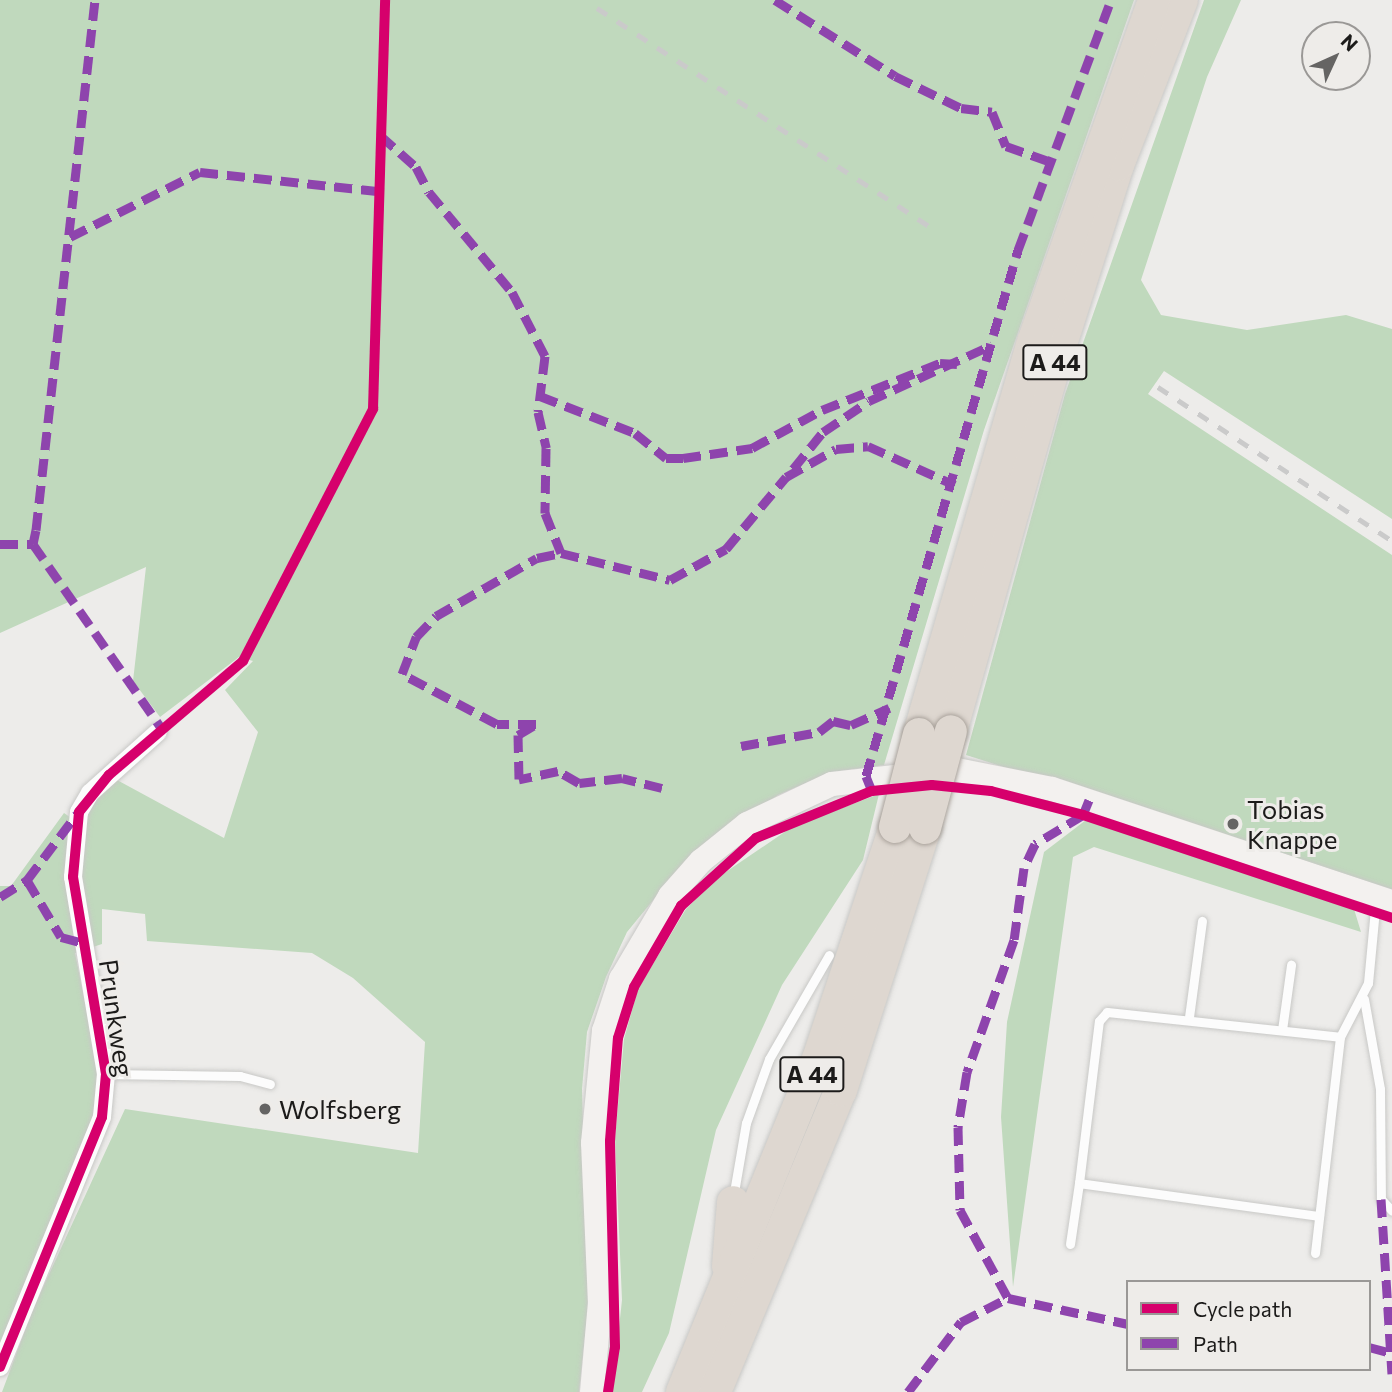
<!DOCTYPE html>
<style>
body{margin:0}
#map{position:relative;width:1392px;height:1392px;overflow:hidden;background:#edecea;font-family:Commissioner,sans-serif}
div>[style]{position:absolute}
.green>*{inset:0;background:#c0d9bd}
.roads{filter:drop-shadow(0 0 2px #c8c8c6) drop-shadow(0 0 2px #c8c8c6)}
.lane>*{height:9px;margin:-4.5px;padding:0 4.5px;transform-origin:4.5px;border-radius:4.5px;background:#fcfcfc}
.street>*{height:18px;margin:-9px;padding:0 9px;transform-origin:9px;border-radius:9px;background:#fcfcfc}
.secondary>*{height:24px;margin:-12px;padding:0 12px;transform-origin:12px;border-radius:12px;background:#f3f1ef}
.highway>*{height:32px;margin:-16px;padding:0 16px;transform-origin:16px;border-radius:16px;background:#ded7d0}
.rail>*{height:4.5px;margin-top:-2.25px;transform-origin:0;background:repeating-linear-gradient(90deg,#cacaca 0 12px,transparent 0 24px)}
.bridges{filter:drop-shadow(0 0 2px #aaa39c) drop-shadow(0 0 2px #aaa39c)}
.highway-bridge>*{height:32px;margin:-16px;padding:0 16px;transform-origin:16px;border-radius:16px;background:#ded7d0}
.quiet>*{height:9px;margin-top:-4.5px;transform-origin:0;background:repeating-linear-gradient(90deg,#8e44ad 0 18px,transparent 0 27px)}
.cycleway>*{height:10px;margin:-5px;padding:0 5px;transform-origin:5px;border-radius:5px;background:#d6006c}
.dots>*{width:19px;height:19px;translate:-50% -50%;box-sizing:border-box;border:4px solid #eeece9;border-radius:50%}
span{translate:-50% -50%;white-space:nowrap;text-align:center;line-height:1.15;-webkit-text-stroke:6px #eeece9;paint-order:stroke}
.shield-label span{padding:2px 5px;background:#eeece9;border:2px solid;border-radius:5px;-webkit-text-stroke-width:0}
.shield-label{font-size:24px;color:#1c1b1a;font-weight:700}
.poi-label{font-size:26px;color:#1c1b1a}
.left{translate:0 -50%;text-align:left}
.street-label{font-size:26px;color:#1c1b1a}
.legend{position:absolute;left:1126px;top:1280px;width:245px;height:91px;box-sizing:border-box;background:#eeece9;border:2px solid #9a9896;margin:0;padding:9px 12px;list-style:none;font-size:21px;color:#1c1b1a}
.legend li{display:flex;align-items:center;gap:14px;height:35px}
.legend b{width:35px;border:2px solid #9a9896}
.north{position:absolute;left:1301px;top:21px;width:70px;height:70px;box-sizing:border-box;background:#eeece9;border:2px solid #9a9896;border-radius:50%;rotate:45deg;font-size:19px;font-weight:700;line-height:28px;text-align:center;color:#1c1b1a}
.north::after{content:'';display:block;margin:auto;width:24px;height:32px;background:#656463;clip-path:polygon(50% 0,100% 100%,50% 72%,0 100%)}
</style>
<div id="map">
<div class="green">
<div style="clip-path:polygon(0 0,1134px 0,984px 430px,884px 765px,831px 772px,778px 795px,692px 853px,627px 932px,606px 977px,587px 1032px,582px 1089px,588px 1308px,579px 1392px,2px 1392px,33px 1309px,125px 1109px,418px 1153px,425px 1042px,353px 978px,312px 953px,147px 941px,145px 914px,102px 909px,102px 944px,75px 953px,100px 1077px,90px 1130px,0 1354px,0 886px,11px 886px,64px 813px,83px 826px,92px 805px,117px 780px,224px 838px,258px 732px,225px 690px,253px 661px,239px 657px,160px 717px,133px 681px,146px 567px,0 633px)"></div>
<div style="clip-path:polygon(1204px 0,1241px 0,1207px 77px,1141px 280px,1161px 315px,1247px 330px,1346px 315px,1392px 329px,1392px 519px,1164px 371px,1148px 394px,1392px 555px,1392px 890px,966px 755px,1065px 394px)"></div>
<div style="clip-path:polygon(879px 794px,863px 860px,782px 985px,716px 1130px,669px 1333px,642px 1392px,612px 1392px,622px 1300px,615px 1139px,624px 1039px,638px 989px,686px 909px,717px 878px,792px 827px)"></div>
<div style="clip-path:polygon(1086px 820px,1354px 909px,1361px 932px,1094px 847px,1073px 857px,1013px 1287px,1001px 1117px,1007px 1022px,1044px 852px)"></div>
</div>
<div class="roads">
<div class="lane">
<div style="left:1364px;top:999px;width:91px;rotate:79.9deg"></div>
<div style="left:1380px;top:1089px;width:110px;rotate:89.5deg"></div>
<div style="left:1381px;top:1199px;width:16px;rotate:47deg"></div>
<div style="left:1189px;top:1017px;width:97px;rotate:-82.3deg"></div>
<div style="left:1282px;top:1030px;width:66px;rotate:-82.1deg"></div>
<div style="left:106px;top:1074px;width:134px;rotate:0.9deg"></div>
<div style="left:240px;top:1076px;width:31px;rotate:15deg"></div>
<div style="left:733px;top:1198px;width:76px;rotate:-80.2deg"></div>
<div style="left:746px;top:1123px;width:68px;rotate:-70.2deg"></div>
<div style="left:769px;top:1059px;width:120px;rotate:-60deg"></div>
<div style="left:1319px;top:1216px;width:242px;rotate:-172.2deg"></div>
<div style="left:1079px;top:1183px;width:163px;rotate:-83deg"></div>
<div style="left:1099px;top:1021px;width:12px;rotate:-48deg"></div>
<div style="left:1107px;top:1012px;width:234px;rotate:6.1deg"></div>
<div style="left:1070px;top:1244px;width:62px;rotate:-81.6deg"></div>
<div style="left:1315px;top:1253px;width:217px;rotate:-83.4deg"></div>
<div style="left:1340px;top:1037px;width:61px;rotate:-62.6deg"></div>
<div style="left:1368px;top:983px;width:84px;rotate:-84.6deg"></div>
</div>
<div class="street">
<div style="left:0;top:1367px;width:270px;rotate:-67.8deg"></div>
<div style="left:102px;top:1117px;width:43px;rotate:-84.7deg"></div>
<div style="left:106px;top:1074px;width:200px;rotate:-99.5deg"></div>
<div style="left:73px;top:877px;width:65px;rotate:-84.7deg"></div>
<div style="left:79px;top:812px;width:22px;rotate:-60deg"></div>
<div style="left:90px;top:793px;width:91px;rotate:-41.9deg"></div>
</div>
<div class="secondary">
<div style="left:592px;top:1392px;width:89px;rotate:-84.9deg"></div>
<div style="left:600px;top:1303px;width:160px;rotate:-92.5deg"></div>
<div style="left:593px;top:1143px;width:113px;rotate:-84.4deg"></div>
<div style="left:604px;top:1031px;width:55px;rotate:-71.9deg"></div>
<div style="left:621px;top:979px;width:96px;rotate:-59.4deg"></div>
<div style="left:670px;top:896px;width:47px;rotate:-48.5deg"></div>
<div style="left:701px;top:861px;width:59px;rotate:-38.8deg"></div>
<div style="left:747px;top:824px;width:94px;rotate:-25.2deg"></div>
<div style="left:832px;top:784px;width:126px;rotate:-6.4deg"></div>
<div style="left:957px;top:770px;width:97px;rotate:11.3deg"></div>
<div style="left:1052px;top:789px;width:358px;rotate:18.4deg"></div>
</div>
<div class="highway">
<div style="left:951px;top:731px;width:392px;rotate:-74.2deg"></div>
<div style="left:1058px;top:354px;width:198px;rotate:-72.4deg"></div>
<div style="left:1118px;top:165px;width:177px;rotate:-68.8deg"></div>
<div style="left:919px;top:734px;width:408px;rotate:-73.8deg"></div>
<div style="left:1033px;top:342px;width:363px;rotate:-70.5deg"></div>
<div style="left:728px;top:1266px;width:64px;rotate:-85.5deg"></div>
<div style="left:682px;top:1392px;width:366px;rotate:-67.8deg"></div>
<div style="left:820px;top:1053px;width:238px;rotate:-71.6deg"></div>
<div style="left:715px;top:1392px;width:327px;rotate:-67.4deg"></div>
<div style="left:841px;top:1090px;width:275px;rotate:-72.2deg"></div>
</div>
</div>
<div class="rail">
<div style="left:597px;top:8px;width:397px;rotate:33.3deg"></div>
<div style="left:1158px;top:387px;width:280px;rotate:33.3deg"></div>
</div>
<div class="bridges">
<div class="highway-bridge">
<div style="left:895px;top:827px;width:96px;rotate:-75.5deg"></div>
<div style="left:925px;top:828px;width:100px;rotate:-75deg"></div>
</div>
</div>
<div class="quiet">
<div style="left:775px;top:0;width:142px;rotate:32.3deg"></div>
<div style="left:895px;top:76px;width:73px;rotate:25.9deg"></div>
<div style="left:961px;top:108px;width:31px;rotate:7deg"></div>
<div style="left:992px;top:112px;width:37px;rotate:68deg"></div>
<div style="left:1006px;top:146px;width:48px;rotate:19.6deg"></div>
<div style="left:380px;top:135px;width:48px;rotate:41.6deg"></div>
<div style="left:416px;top:167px;width:28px;rotate:63deg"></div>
<div style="left:429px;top:192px;width:130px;rotate:50.3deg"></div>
<div style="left:512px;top:292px;width:72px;rotate:62.7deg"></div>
<div style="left:545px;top:356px;width:56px;rotate:97.1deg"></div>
<div style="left:538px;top:412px;width:37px;rotate:77deg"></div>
<div style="left:546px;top:448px;width:65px;rotate:90.9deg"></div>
<div style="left:545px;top:513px;width:43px;rotate:68.2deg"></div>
<div style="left:70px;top:237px;width:145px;rotate:-26.6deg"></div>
<div style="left:200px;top:172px;width:178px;rotate:6.1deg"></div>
<div style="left:540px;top:396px;width:102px;rotate:21.3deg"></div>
<div style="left:635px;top:433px;width:40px;rotate:39deg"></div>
<div style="left:666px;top:458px;width:17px"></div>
<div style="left:683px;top:458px;width:70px;rotate:-8.2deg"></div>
<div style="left:752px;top:448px;width:80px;rotate:-28.5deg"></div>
<div style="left:822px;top:410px;width:127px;rotate:-21.7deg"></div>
<div style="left:940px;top:363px;width:17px;rotate:3deg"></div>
<div style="left:793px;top:469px;width:48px;rotate:-51deg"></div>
<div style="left:823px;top:432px;width:55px;rotate:-34deg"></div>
<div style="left:869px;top:401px;width:135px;rotate:-24.5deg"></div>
<div style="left:0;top:544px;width:33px"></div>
<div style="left:33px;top:544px;width:14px;rotate:-78deg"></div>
<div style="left:36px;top:530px;width:533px;rotate:-83.65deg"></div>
<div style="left:33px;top:544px;width:226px;rotate:55.1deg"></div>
<div style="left:741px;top:746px;width:79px;rotate:-10.2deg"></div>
<div style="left:819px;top:732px;width:18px;rotate:-38deg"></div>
<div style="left:833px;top:721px;width:18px;rotate:13deg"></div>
<div style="left:851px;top:725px;width:42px;rotate:-24.1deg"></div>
<div style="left:662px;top:788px;width:41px;rotate:-166deg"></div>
<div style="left:622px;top:778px;width:43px;rotate:173.4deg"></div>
<div style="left:579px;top:783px;width:24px;rotate:-150deg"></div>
<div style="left:558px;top:771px;width:40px;rotate:168deg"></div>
<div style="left:519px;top:779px;width:44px;rotate:-91.3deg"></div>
<div style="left:518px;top:735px;width:21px;rotate:-31deg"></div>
<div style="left:536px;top:724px;width:39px;rotate:180deg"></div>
<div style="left:497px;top:724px;width:107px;rotate:-152.2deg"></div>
<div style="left:402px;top:674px;width:40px;rotate:-69deg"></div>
<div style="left:416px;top:637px;width:29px;rotate:-46deg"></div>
<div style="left:436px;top:616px;width:116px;rotate:-29.9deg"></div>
<div style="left:537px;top:558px;width:25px;rotate:-12deg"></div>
<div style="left:561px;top:553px;width:112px;rotate:13.9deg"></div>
<div style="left:670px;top:580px;width:64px;rotate:-29deg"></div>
<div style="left:726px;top:549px;width:94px;rotate:-50.2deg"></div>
<div style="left:786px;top:477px;width:57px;rotate:-29.2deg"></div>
<div style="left:836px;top:449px;width:32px;rotate:-5deg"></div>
<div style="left:868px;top:446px;width:95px;rotate:24.1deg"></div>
<div style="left:872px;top:791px;width:16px;rotate:-112deg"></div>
<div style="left:866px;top:776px;width:548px;rotate:-73.88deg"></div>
<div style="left:1018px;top:250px;width:267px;rotate:-69.6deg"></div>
<div style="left:1089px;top:800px;width:16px;rotate:112deg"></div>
<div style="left:1083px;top:815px;width:56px;rotate:148.9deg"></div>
<div style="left:1035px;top:844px;width:26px;rotate:115deg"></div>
<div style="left:1024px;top:868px;width:73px;rotate:97.9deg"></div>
<div style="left:1014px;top:940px;width:140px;rotate:109.6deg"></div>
<div style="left:967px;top:1072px;width:56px;rotate:99.3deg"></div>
<div style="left:958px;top:1127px;width:83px;rotate:88.6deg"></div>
<div style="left:960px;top:1210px;width:100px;rotate:61.4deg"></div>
<div style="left:1008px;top:1298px;width:123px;rotate:12.2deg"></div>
<div style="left:27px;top:880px;width:66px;rotate:59.2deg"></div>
<div style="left:61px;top:937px;width:23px;rotate:15deg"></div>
<div style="left:0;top:897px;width:32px;rotate:-32deg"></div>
<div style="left:27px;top:880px;width:83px;rotate:-52.9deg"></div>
<div style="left:1381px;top:1199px;width:175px;rotate:86.4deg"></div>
<div style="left:1369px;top:1347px;width:20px;rotate:15deg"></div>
<div style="left:908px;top:1392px;width:88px;rotate:-52.9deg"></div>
<div style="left:961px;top:1322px;width:53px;rotate:-27.1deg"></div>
</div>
<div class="cycleway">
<div style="left:0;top:1367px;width:270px;rotate:-67.8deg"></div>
<div style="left:102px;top:1117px;width:43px;rotate:-84.7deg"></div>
<div style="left:106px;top:1074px;width:200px;rotate:-99.5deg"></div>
<div style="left:73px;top:877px;width:65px;rotate:-84.7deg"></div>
<div style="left:79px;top:812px;width:48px;rotate:-51deg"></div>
<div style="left:109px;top:775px;width:176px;rotate:-40.4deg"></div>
<div style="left:243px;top:661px;width:284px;rotate:-62.7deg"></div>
<div style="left:373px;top:409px;width:409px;rotate:-88.3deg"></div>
<div style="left:608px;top:1392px;width:46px;rotate:-81.2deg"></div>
<div style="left:615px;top:1347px;width:206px;rotate:-91.4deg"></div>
<div style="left:610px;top:1141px;width:103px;rotate:-85.6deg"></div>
<div style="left:618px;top:1038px;width:53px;rotate:-72.6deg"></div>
<div style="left:634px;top:987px;width:94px;rotate:-59.9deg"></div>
<div style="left:681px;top:906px;width:101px;rotate:-42.2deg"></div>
<div style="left:756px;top:838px;width:125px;rotate:-22.1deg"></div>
<div style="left:872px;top:791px;width:60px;rotate:-5.7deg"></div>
<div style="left:932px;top:785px;width:59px;rotate:5.8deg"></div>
<div style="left:991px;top:791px;width:95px;rotate:14.6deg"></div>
<div style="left:1083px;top:815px;width:326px;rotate:18.4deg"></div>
</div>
<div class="dots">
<div style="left:1233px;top:824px;background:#656463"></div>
<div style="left:265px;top:1109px;background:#656463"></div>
</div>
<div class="shield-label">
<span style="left:1055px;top:362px">A 44</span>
<span style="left:812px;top:1074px">A 44</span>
</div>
<div class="poi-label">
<span class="left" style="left:1247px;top:824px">Tobias<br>Knappe</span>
<span class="left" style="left:279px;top:1109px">Wolfsberg</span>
</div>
<div class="street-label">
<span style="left:117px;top:1018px;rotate:82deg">Prunkweg</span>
</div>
<ul class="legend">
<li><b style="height:9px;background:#d6006c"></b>Cycle path</li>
<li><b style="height:9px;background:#8e44ad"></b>Path</li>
</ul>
<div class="north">N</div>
</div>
